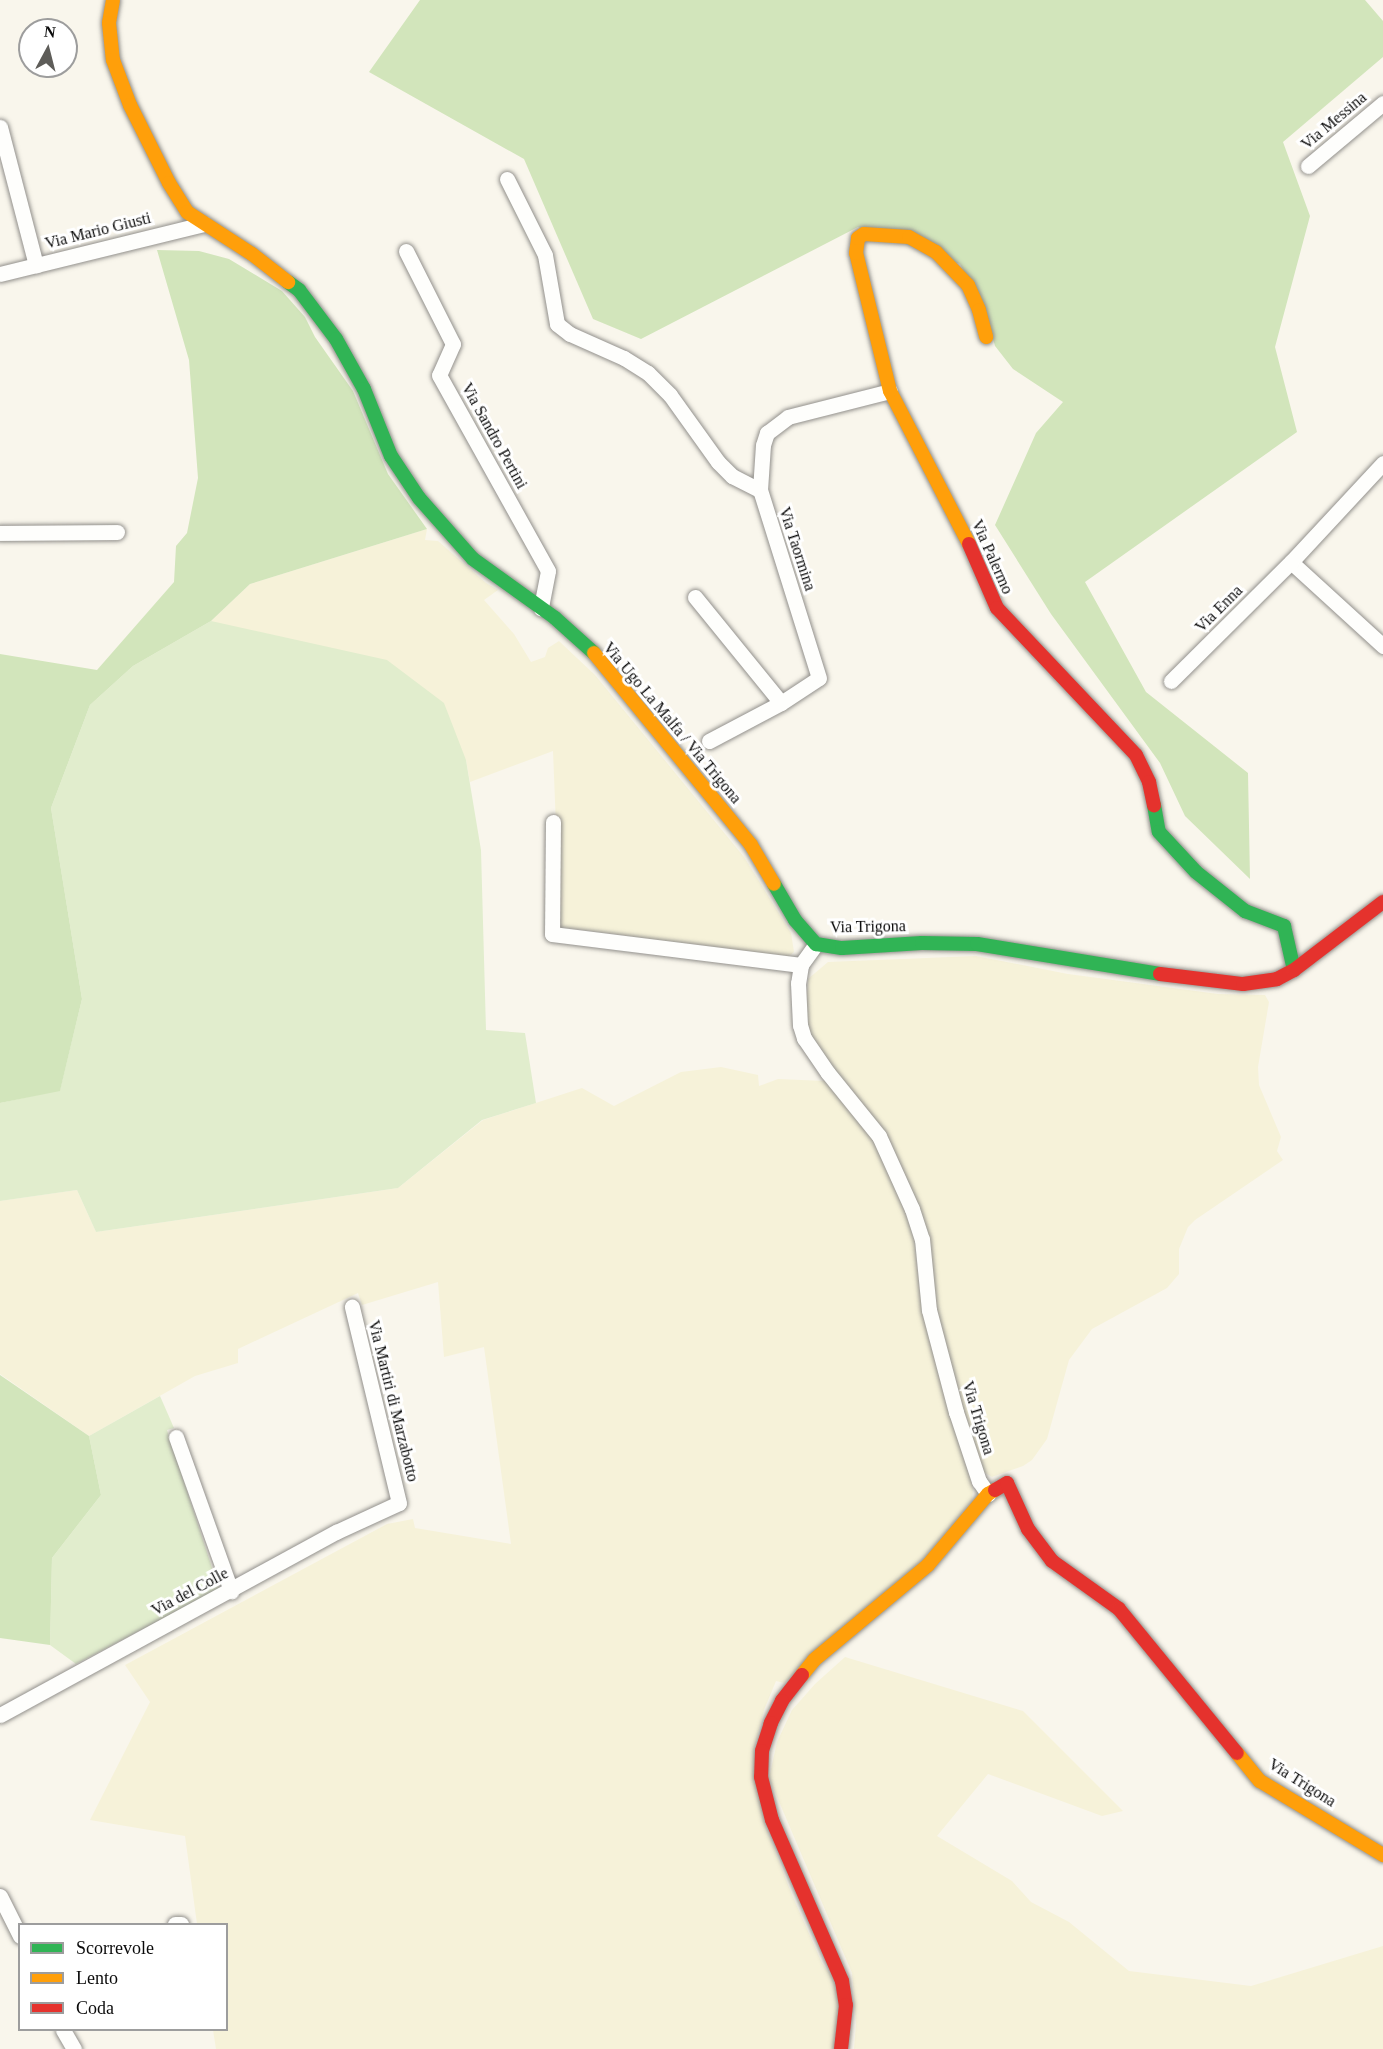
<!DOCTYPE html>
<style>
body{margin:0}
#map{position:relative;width:1383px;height:2049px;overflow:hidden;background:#f9f6ec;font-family:"Times New Roman",serif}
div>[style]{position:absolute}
.farmland>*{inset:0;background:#f6f2d9}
.green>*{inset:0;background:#e1edcd}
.forest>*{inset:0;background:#d2e5bb}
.roads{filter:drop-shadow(0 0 2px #92908c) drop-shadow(0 0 2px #92908c)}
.street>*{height:15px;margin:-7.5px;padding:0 7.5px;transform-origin:7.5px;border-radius:7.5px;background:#fefefc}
.fast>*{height:14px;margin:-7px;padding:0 7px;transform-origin:7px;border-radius:7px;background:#30b455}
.slow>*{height:14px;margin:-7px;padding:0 7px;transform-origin:7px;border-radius:7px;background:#ff9f0a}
.jam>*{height:14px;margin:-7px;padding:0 7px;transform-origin:7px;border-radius:7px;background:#e5322d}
span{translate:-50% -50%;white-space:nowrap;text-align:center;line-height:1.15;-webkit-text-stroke:6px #fff;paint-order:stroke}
.street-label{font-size:16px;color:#0a0a0a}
.legend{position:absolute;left:18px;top:1923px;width:210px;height:108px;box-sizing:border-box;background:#fff;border:2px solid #9d9d9d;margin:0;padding:8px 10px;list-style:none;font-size:18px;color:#0a0a0a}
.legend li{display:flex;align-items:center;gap:12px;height:30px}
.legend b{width:30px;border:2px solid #9d9d9d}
.north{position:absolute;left:18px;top:18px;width:60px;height:60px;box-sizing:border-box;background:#fff;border:2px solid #9d9d9d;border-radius:50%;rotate:7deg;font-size:16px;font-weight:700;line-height:24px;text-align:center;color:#0a0a0a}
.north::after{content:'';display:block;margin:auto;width:21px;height:27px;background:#5e5d59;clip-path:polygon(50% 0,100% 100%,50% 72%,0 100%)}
</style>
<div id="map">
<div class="farmland">
<div style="clip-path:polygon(427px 529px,425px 540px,438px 541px,486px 583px,498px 590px,484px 600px,514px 634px,531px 662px,545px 657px,548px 648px,559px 641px,595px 675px,744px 857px,791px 933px,794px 952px,788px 957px,560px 927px,553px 751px,470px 782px,466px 760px,211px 621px,250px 584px)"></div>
<div style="clip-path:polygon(976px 956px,1068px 974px,1218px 994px,1265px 995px,1269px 1002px,1258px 1067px,1259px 1085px,1281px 1137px,1277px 1151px,1283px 1160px,1195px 1220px,1188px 1227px,1179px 1249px,1179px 1274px,1167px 1288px,1092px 1329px,1069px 1360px,1047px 1439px,1032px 1460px,1023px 1466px,992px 1477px,982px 1471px,959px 1400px,946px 1351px,913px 1195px,815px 1045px,809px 1033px,806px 1008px,808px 979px,828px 962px)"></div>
<div style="clip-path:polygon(721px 1067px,758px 1075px,759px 1086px,778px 1079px,825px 1081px,873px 1138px,906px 1213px,914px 1240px,920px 1293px,973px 1489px,972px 1500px,916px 1569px,784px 1683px,776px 1681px,764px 1710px,754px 1749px,765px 1825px,792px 1895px,822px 1963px,834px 1980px,839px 2000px,834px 2049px,216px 2049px,213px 2030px,226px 2030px,226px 1924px,197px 1924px,185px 1836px,90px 1820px,150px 1702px,125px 1665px,387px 1524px,413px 1519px,415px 1528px,511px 1544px,484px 1347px,444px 1357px,438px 1282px,362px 1305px,358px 1293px,238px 1349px,238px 1363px,195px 1376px,89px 1436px,0 1374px,0 1201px,77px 1190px,96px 1232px,398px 1188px,483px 1120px,582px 1088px,614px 1106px,681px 1072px)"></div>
<div style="clip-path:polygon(845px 1657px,1023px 1711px,1123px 1811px,1102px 1816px,988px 1774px,937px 1836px,1012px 1881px,1031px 1902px,1069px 1922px,1129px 1971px,1251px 1986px,1383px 1946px,1383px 2049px,854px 2049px,856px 2024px,852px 1973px,769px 1778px,777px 1742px,792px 1710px,815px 1684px)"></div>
</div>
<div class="green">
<div style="clip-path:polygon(211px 621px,387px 660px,444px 703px,466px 760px,481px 850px,486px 1030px,525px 1033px,536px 1103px,482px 1120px,398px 1188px,96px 1232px,77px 1190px,0 1201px,0 1103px,60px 1090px,82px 999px,51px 808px,90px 705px,133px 666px)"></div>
<div style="clip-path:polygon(160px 1396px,174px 1428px,167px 1430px,219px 1589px,76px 1664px,50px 1645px,52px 1558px,101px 1495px,89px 1436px)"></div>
</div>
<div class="forest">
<div style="clip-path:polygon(420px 0,1365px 0,1383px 21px,1383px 57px,1283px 142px,1310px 216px,1275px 347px,1297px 432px,1085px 582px,1146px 692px,1248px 773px,1250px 879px,1185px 816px,1160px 763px,1051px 614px,995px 525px,1036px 433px,1063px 402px,1013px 369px,995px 346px,984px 308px,960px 264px,858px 227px,641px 339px,593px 319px,524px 159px,369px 72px)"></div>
<div style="clip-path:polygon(157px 250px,199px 251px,229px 259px,282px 291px,305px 317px,315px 337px,353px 391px,388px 474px,427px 529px,250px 584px,211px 621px,133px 666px,90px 705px,51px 808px,82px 999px,60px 1091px,0 1103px,0 654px,97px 670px,174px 582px,176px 546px,187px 533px,198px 478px,189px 360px)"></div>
<div style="clip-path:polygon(0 1375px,89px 1436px,101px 1495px,52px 1558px,50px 1645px,0 1638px)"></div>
</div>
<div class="roads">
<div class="street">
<div style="left:0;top:127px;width:143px;rotate:75.4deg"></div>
<div style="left:1308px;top:166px;width:98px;rotate:-40deg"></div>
<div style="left:507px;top:179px;width:85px;rotate:63.4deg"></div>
<div style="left:545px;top:255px;width:70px;rotate:80.1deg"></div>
<div style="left:557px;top:324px;width:16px;rotate:38deg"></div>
<div style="left:570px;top:334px;width:59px;rotate:24deg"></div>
<div style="left:624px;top:358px;width:28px;rotate:32deg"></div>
<div style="left:648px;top:373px;width:31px;rotate:45deg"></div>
<div style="left:670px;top:395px;width:82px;rotate:54.4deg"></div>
<div style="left:718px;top:462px;width:20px;rotate:45deg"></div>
<div style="left:732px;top:476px;width:31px;rotate:27deg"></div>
<div style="left:406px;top:251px;width:104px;rotate:63.2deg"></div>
<div style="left:453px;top:344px;width:34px;rotate:114deg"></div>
<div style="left:439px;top:375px;width:224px;rotate:60.9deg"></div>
<div style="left:548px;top:571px;width:38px;rotate:101deg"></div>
<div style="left:0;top:274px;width:210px;rotate:-13.8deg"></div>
<div style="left:1383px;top:463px;width:135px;rotate:132.9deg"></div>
<div style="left:1291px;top:562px;width:125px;rotate:42.4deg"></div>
<div style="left:0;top:533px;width:117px;rotate:-0.5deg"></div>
<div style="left:695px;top:597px;width:136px;rotate:50.9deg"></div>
<div style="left:1171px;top:681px;width:169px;rotate:-44.8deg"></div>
<div style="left:709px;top:741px;width:81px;rotate:-27.8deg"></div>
<div style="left:781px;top:703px;width:45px;rotate:-33.3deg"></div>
<div style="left:819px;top:678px;width:197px;rotate:-107.4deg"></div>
<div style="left:760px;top:490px;width:45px;rotate:-86.2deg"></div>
<div style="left:763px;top:445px;width:13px;rotate:-72deg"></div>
<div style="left:767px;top:433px;width:26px;rotate:-37deg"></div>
<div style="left:788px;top:417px;width:105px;rotate:-14.3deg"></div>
<div style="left:553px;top:822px;width:112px;rotate:90.5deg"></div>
<div style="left:552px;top:934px;width:251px;rotate:7.1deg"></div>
<div style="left:816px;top:944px;width:26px;rotate:126deg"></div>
<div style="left:801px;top:965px;width:18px;rotate:99deg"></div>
<div style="left:798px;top:983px;width:42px;rotate:87.3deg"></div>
<div style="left:800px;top:1025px;width:14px;rotate:73deg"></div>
<div style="left:804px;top:1038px;width:42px;rotate:55.6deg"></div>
<div style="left:828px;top:1073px;width:81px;rotate:51deg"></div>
<div style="left:879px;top:1136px;width:80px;rotate:65.7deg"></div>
<div style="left:912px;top:1209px;width:32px;rotate:72deg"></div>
<div style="left:922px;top:1239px;width:71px;rotate:84.4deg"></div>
<div style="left:929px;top:1310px;width:106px;rotate:75.2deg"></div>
<div style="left:956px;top:1412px;width:73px;rotate:71.6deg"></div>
<div style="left:979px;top:1481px;width:16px;rotate:55deg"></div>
<div style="left:176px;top:1437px;width:164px;rotate:70.3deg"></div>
<div style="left:0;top:1715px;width:383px;rotate:-28.6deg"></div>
<div style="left:336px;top:1532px;width:69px;rotate:-24.7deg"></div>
<div style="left:399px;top:1503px;width:202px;rotate:-103.5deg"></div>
<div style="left:0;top:1896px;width:45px;rotate:63.4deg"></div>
<div style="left:175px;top:1924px;width:6px"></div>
<div style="left:63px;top:2030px;width:22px;rotate:60deg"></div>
</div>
<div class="fast">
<div style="left:288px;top:282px;width:14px;rotate:36deg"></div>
<div style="left:299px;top:290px;width:61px;rotate:52.9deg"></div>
<div style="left:336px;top:339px;width:57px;rotate:60.8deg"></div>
<div style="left:364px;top:389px;width:72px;rotate:68.1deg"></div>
<div style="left:391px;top:456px;width:50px;rotate:56.3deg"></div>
<div style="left:419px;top:498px;width:81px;rotate:48.5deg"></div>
<div style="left:473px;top:559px;width:101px;rotate:35.7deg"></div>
<div style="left:555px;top:618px;width:52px;rotate:41.9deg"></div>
<div style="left:1154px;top:805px;width:27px;rotate:80deg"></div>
<div style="left:1159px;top:832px;width:54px;rotate:47.2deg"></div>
<div style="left:1196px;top:872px;width:63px;rotate:38.5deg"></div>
<div style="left:1245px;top:911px;width:42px;rotate:21deg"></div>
<div style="left:1284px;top:926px;width:45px;rotate:77.2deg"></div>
<div style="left:774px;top:884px;width:42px;rotate:59.7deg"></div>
<div style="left:795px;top:920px;width:32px;rotate:49deg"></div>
<div style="left:816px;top:944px;width:26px;rotate:9deg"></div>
<div style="left:842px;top:948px;width:80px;rotate:-3.6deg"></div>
<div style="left:922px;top:943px;width:55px;rotate:1deg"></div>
<div style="left:977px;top:944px;width:185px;rotate:9.3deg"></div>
</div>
<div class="slow">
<div style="left:113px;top:0;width:23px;rotate:100deg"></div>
<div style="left:109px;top:23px;width:37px;rotate:84deg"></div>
<div style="left:113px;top:60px;width:48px;rotate:69.3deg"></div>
<div style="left:130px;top:105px;width:87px;rotate:63.4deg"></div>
<div style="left:169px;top:183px;width:34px;rotate:58deg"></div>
<div style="left:187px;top:212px;width:77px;rotate:32.9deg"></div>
<div style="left:252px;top:254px;width:46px;rotate:37.9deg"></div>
<div style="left:969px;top:544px;width:172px;rotate:-117.3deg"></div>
<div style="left:890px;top:391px;width:142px;rotate:-103.8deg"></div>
<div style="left:856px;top:253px;width:15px;rotate:-82deg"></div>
<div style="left:858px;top:238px;width:7px;rotate:-34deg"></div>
<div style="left:864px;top:234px;width:45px;rotate:3.8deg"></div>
<div style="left:909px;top:237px;width:31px;rotate:29deg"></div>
<div style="left:936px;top:252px;width:46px;rotate:45.9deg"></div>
<div style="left:968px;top:285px;width:27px;rotate:66deg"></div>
<div style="left:979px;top:310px;width:28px;rotate:75deg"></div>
<div style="left:594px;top:653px;width:248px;rotate:50.7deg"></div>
<div style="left:751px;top:845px;width:45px;rotate:59.5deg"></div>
<div style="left:802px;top:1675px;width:19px;rotate:-51deg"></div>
<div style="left:814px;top:1660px;width:148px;rotate:-39.8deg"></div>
<div style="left:928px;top:1565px;width:93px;rotate:-49.8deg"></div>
<div style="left:988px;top:1494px;width:8px;rotate:-30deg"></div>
<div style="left:1237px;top:1753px;width:36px;rotate:51deg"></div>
<div style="left:1260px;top:1781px;width:144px;rotate:31deg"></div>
</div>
<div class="jam">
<div style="left:969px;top:544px;width:70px;rotate:66.4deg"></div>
<div style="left:997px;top:608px;width:202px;rotate:46.6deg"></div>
<div style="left:1136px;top:755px;width:30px;rotate:64deg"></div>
<div style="left:1149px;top:782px;width:24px;rotate:78deg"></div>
<div style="left:1160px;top:974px;width:84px;rotate:6.9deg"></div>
<div style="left:1243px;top:984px;width:34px;rotate:-8deg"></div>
<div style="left:1277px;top:979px;width:19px;rotate:-28deg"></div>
<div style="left:1294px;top:970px;width:112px;rotate:-37.4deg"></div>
<div style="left:995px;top:1490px;width:14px;rotate:-30deg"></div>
<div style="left:1007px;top:1483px;width:51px;rotate:65.5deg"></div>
<div style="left:1028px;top:1529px;width:40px;rotate:53deg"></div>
<div style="left:1052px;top:1561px;width:82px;rotate:35.6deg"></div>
<div style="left:1119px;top:1609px;width:186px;rotate:50.7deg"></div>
<div style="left:802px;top:1675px;width:33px;rotate:128deg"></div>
<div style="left:782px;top:1701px;width:25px;rotate:117deg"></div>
<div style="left:771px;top:1723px;width:29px;rotate:108deg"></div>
<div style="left:762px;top:1751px;width:26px;rotate:92deg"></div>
<div style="left:761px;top:1777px;width:44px;rotate:75.7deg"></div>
<div style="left:772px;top:1820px;width:176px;rotate:66.5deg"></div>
<div style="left:842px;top:1981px;width:24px;rotate:81deg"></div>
<div style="left:846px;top:2005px;width:44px;rotate:96.5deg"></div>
</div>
</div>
<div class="street-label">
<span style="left:1334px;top:121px;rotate:-40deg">Via Messina</span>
<span style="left:98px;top:231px;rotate:-14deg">Via Mario Giusti</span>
<span style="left:494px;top:436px;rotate:61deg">Via Sandro Pertini</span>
<span style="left:797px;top:549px;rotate:72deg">Via Taormina</span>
<span style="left:992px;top:557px;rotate:66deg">Via Palermo</span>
<span style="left:1219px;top:609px;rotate:-45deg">Via Enna</span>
<span style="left:672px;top:723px;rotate:50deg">Via Ugo La Malfa / Via Trigona</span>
<span style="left:868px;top:927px;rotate:-1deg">Via Trigona</span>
<span style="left:393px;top:1401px;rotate:76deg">Via Martiri di Marzabotto</span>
<span style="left:978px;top:1418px;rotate:73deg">Via Trigona</span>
<span style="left:190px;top:1592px;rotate:-28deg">Via del Colle</span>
<span style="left:1302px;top:1783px;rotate:32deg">Via Trigona</span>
</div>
<ul class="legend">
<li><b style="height:8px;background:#30b455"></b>Scorrevole</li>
<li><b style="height:8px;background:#ff9f0a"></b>Lento</li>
<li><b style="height:8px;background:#e5322d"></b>Coda</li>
</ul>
<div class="north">N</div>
</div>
